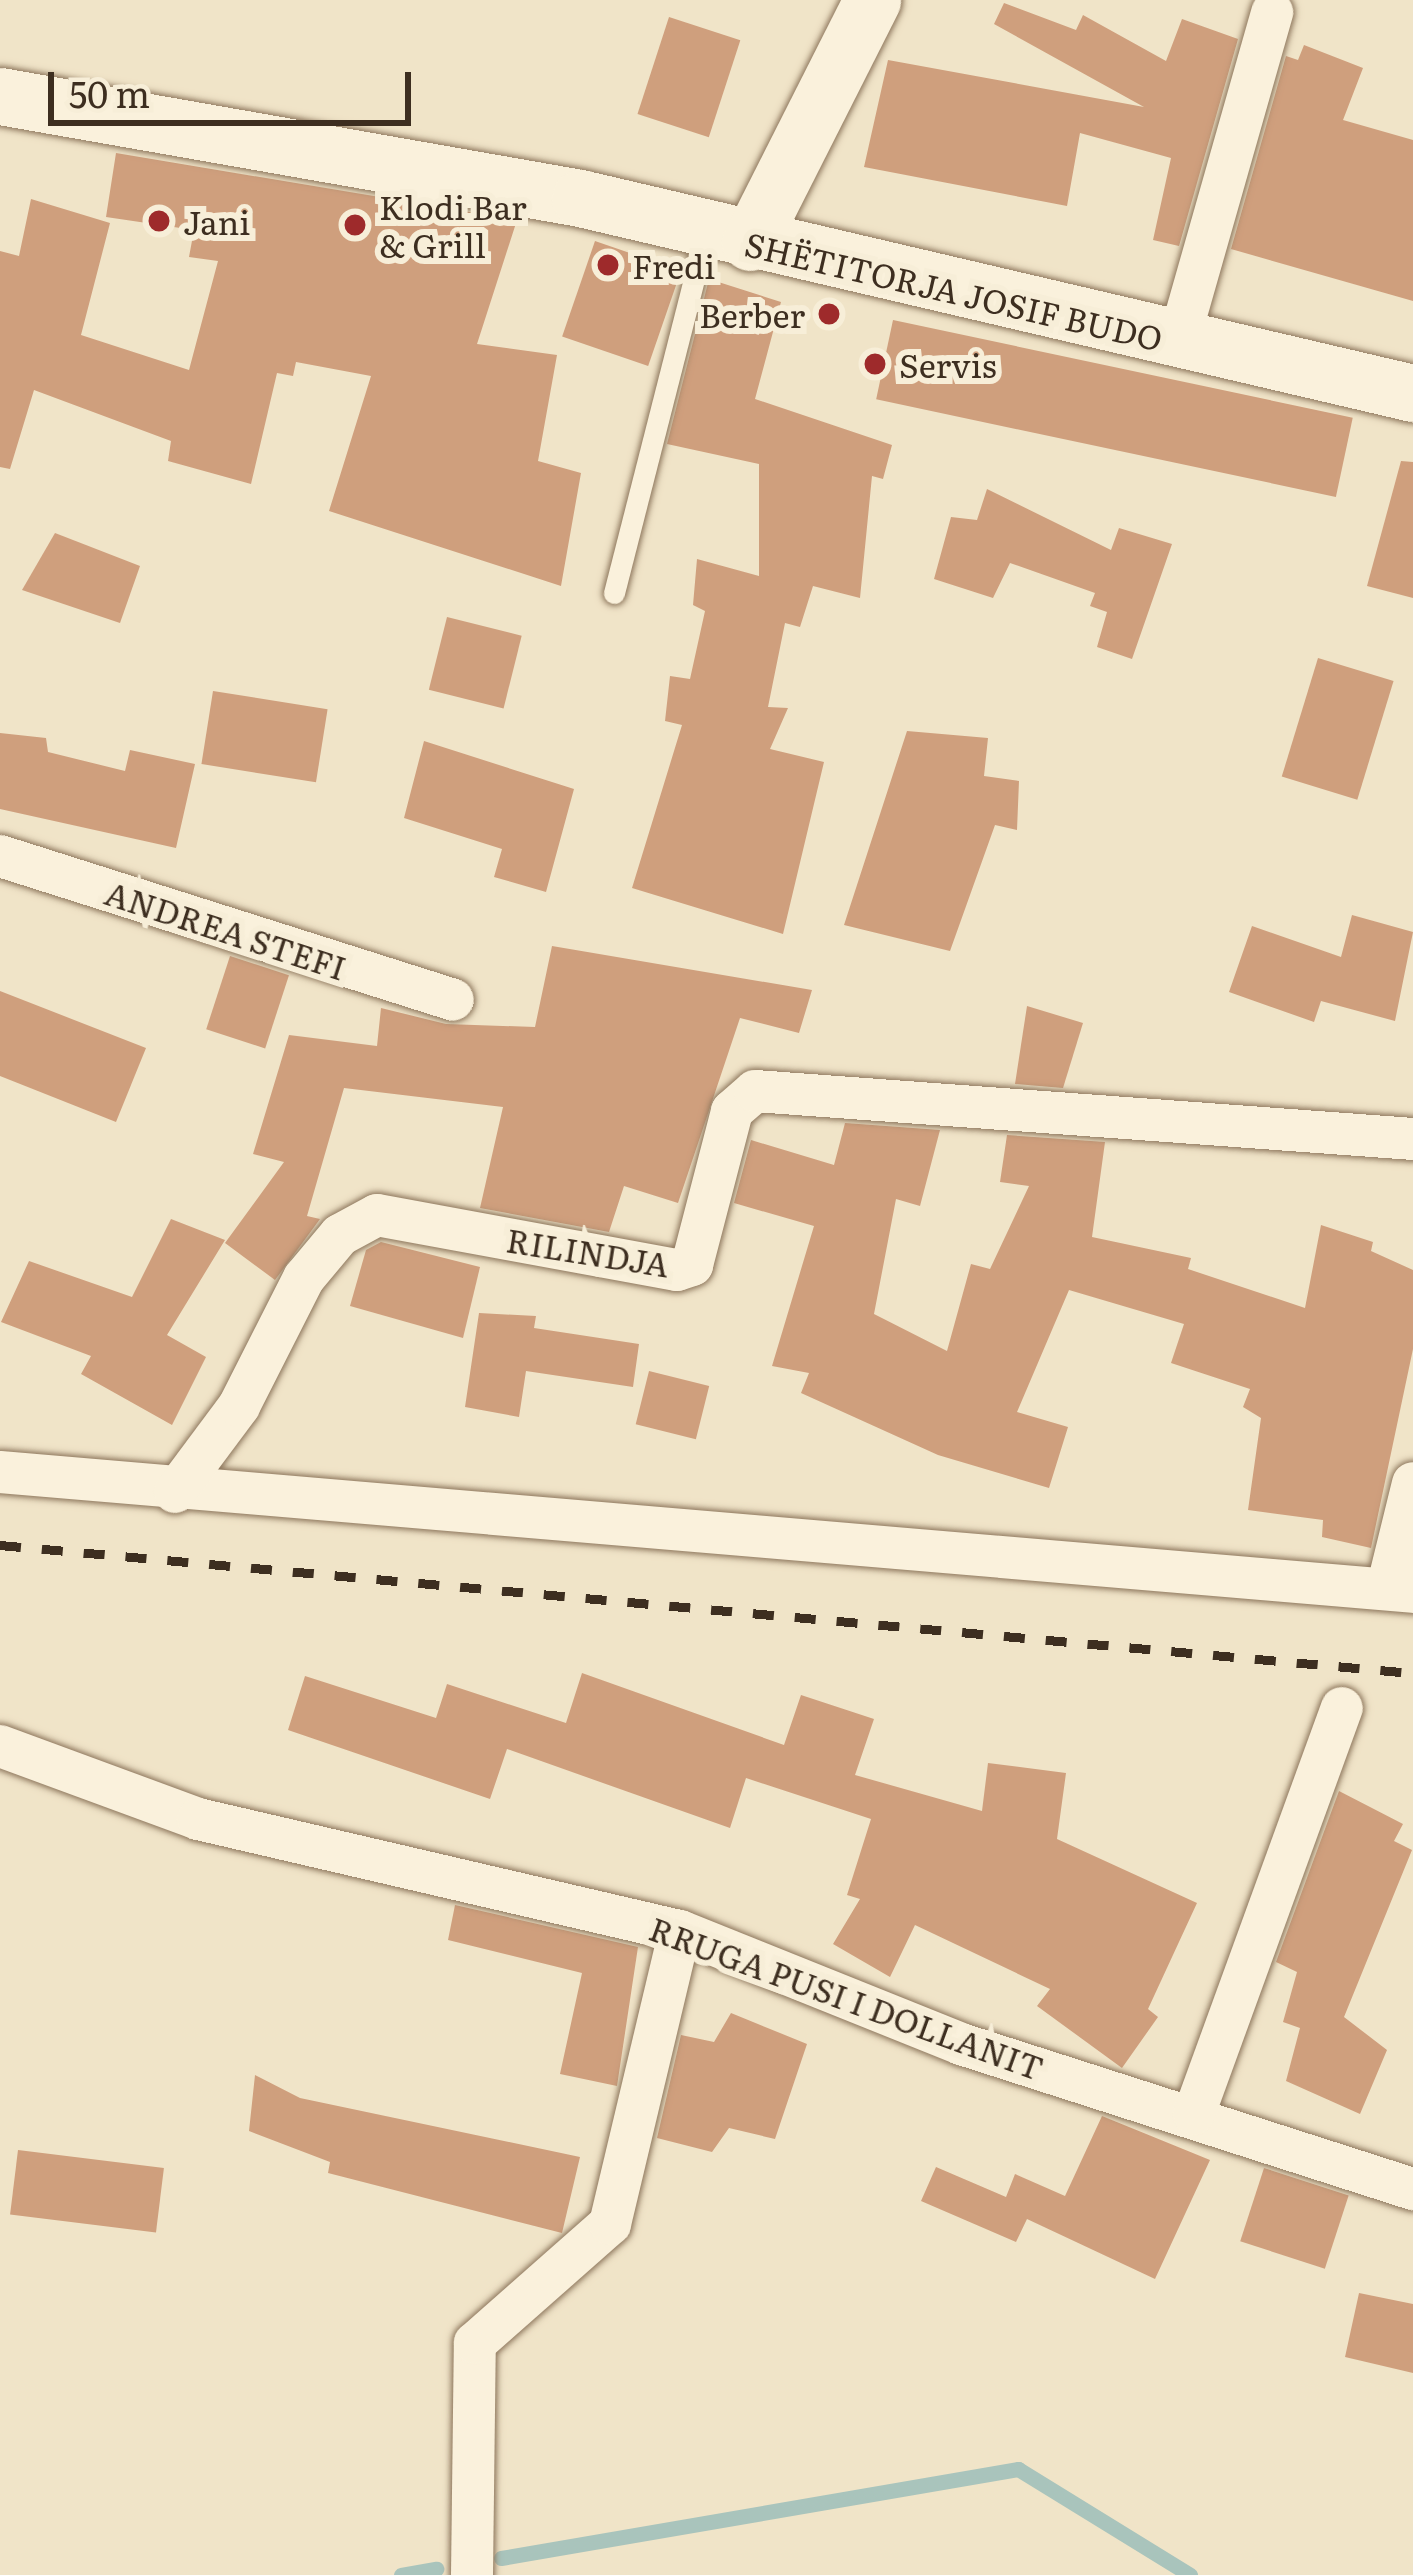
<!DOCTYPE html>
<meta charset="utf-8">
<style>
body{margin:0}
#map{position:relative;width:1413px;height:2575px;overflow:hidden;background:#f0e4c8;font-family:Literata,serif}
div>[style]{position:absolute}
.stream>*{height:15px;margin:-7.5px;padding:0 7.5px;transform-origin:7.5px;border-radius:7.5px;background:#a9c4bc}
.building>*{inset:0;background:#cf9f7d;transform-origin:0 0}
.roads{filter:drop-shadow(0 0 3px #8d765c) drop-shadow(0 0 3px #8d765c)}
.lane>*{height:21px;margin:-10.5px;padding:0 10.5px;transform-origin:10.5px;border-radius:10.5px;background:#faf1dc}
.street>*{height:42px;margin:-21px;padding:0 21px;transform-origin:21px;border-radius:21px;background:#faf1dc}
.secondary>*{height:57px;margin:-28.5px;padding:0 28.5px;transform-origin:28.5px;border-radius:28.5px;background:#faf1dc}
.rail>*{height:9px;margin-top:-4.5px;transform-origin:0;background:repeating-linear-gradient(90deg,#3d2e20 0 21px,transparent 0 42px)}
.dots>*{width:33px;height:33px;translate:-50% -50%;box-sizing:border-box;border:6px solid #f7eed8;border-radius:50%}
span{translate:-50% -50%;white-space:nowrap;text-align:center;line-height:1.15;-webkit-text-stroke:12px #f7eed8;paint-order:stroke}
.poi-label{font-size:33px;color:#3d2e20}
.left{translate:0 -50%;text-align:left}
.right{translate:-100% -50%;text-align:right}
.street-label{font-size:33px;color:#3d2e20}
.scale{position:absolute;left:48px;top:72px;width:363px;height:54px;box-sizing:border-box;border:6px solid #3d2e20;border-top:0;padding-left:15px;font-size:36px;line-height:42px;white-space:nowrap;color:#3d2e20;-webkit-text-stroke:9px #f7eed8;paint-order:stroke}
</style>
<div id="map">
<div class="stream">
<div style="left:501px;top:2558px;width:525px;rotate:-9.77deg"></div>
<div style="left:1018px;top:2469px;width:202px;rotate:31.6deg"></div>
<div style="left:401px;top:2575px;width:36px;rotate:-10deg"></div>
</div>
<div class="building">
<div style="clip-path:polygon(1004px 3px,1076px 30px,1083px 15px,1166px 61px,1182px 19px,1238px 39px,1179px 246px,1153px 240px,1171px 158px,1080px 133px,1067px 206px,864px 167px,888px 60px,1144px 107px,994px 24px)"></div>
<div style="left:669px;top:17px;width:75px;height:102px;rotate:18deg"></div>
<div style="clip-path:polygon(1304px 45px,1363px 68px,1343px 120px,1413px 140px,1413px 301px,1231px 249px,1286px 56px,1298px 60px)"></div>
<div style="clip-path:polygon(116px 153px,517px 220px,477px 344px,557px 355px,538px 461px,581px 473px,561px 586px,329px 511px,371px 376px,296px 362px,293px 376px,277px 373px,251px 484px,168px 461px,171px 441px,34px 390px,10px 469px,0 467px,0 251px,19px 256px,31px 199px,110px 223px,81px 335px,189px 370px,218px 261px,189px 257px,194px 230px,106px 217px)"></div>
<div style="left:595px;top:241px;width:91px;height:101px;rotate:19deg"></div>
<div style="clip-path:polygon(709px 279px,781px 302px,755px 399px,892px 445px,883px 479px,872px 476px,860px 598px,813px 586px,800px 627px,785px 623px,768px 707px,788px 708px,770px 749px,824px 762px,783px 934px,632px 888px,682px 725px,665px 721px,670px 676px,690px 679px,705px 611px,693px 605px,697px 559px,759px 576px,759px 464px,667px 444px)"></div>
<div style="left:893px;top:320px;width:470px;height:81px;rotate:12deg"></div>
<div style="clip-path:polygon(1401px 461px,1413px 462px,1413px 598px,1367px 586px)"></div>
<div style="clip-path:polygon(987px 489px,1111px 550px,1119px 528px,1172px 544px,1132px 659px,1097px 647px,1107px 612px,1090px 606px,1095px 593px,1010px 563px,993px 598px,934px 579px,951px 517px,977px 520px)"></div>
<div style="clip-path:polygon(55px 533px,140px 566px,120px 623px,22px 590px)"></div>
<div style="left:447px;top:617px;width:77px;height:75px;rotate:14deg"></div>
<div style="left:1318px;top:658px;width:79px;height:124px;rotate:17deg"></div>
<div style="left:213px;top:691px;width:116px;height:74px;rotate:9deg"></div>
<div style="clip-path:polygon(907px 731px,988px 738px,984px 776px,1019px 781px,1017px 830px,995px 825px,950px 951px,844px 925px)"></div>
<div style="clip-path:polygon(0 733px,46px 738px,48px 752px,125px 771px,130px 750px,195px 764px,176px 848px,0 809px)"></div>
<div style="clip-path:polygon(424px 741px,574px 789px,546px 892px,494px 877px,502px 849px,404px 818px)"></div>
<div style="clip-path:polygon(1352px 915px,1413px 932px,1395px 1021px,1321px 1001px,1314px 1022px,1229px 992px,1252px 926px,1341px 957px)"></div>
<div style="clip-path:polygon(552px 946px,812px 990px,799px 1033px,740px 1018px,678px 1203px,624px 1186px,609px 1232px,480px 1208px,503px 1107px,344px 1088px,307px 1216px,320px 1219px,275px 1280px,225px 1243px,284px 1162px,253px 1154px,289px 1035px,377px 1046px,381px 1008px,446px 1024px,535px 1027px)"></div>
<div style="left:230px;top:956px;width:62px;height:77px;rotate:18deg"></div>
<div style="clip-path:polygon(0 991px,146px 1048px,116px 1122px,0 1076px)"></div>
<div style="clip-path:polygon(1027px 1006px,1083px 1023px,1063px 1088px,1015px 1084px)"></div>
<div style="clip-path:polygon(845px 1123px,940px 1130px,920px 1206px,896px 1199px,874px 1314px,947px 1351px,971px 1264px,990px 1269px,1029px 1186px,1000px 1182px,1007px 1135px,1105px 1142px,1092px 1237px,1191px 1258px,1188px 1269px,1305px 1308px,1321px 1225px,1373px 1242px,1371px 1251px,1413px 1270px,1413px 1349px,1371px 1548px,1322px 1537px,1323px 1520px,1248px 1510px,1261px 1418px,1243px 1407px,1250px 1389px,1171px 1363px,1184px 1324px,1069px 1290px,1017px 1412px,1068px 1427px,1049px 1488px,938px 1455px,801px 1393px,809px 1373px,772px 1366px,814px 1226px,734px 1203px,751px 1140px,834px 1165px)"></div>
<div style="clip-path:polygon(171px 1219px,225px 1240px,167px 1335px,206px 1357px,172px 1425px,81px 1374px,91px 1356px,1px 1322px,29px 1261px,132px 1297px)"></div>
<div style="clip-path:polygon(381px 1242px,480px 1267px,463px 1338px,350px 1306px,366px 1250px)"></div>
<div style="clip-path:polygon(479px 1313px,536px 1316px,534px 1328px,639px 1344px,633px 1387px,526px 1371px,519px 1417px,465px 1407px)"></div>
<div style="left:649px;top:1371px;width:62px;height:55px;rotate:14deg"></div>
<div style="clip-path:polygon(582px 1673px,784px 1745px,801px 1695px,874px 1719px,855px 1775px,982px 1811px,988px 1763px,1066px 1773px,1057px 1839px,1197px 1903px,1148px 2009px,1158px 2017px,1122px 2068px,1037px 2006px,1050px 1989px,915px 1925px,890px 1977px,833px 1944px,860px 1899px,847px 1895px,871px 1819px,746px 1778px,730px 1828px,507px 1749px,490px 1799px,288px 1730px,305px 1676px,436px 1718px,447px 1684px,566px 1723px)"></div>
<div style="clip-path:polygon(1339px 1791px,1403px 1824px,1394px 1841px,1412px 1850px,1344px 2017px,1387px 2050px,1360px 2114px,1286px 2081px,1300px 2028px,1283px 2022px,1297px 1972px,1276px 1962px)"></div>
<div style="clip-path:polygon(455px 1905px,638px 1947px,617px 2086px,560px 2074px,582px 1973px,448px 1940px)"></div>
<div style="clip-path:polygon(731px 2013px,807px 2044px,775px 2139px,729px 2128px,712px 2152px,657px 2138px,681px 2035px,714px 2042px)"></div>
<div style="clip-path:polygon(255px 2075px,300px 2098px,580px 2157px,562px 2233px,328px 2173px,330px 2162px,249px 2131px)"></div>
<div style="clip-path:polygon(1102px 2116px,1210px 2160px,1155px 2279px,1027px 2219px,1016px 2242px,921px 2201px,936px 2167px,1006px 2197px,1015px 2174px,1065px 2196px)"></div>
<div style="left:18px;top:2150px;width:147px;height:65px;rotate:7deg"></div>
<div style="left:1264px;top:2168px;width:89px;height:77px;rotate:18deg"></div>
<div style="clip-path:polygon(1359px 2293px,1413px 2304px,1413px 2373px,1345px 2357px)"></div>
</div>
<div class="roads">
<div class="lane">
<div style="left:614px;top:593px;width:374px;rotate:-75.7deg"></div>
</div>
<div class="street">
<div style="left:1178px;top:343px;width:344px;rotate:-74.1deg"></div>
<div style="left:0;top:856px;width:475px;rotate:17.6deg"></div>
<div style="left:0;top:1472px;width:1418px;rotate:4.85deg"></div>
<div style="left:175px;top:1492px;width:107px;rotate:-53.3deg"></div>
<div style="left:239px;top:1406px;width:144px;rotate:-63.1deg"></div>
<div style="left:304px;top:1278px;width:56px;rotate:-50.1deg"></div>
<div style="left:340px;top:1235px;width:42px;rotate:-28.4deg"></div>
<div style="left:377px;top:1215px;width:305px;rotate:10.4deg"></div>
<div style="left:677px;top:1270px;width:16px;rotate:-18deg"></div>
<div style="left:692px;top:1265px;width:159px;rotate:-75.4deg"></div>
<div style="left:732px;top:1111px;width:30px;rotate:-41deg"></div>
<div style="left:755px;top:1091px;width:660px;rotate:4.17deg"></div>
<div style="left:1387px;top:1589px;width:109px;rotate:-76.2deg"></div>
<div style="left:0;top:1746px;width:211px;rotate:20.2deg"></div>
<div style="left:198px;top:1819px;width:495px;rotate:13.1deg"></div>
<div style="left:680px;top:1931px;width:303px;rotate:21.9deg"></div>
<div style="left:961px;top:2044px;width:475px;rotate:17.8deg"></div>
<div style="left:1194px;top:2114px;width:432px;rotate:-70deg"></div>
<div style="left:472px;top:2575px;width:232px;rotate:-89.3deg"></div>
<div style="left:475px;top:2343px;width:180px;rotate:-41.4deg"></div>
<div style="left:610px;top:2224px;width:301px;rotate:-76.6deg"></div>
</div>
<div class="secondary">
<div style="left:0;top:96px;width:589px;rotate:9.97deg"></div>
<div style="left:580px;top:198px;width:856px;rotate:13.18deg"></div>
<div style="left:750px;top:242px;width:271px;rotate:-63.2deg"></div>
</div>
</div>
<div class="rail">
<div style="left:0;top:1545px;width:1419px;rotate:5.18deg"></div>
</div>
<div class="dots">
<div style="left:159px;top:221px;background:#9e2a2b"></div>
<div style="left:355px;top:225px;background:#9e2a2b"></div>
<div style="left:608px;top:265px;background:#9e2a2b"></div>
<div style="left:829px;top:314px;background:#9e2a2b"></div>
<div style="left:875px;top:364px;background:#9e2a2b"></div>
</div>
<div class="poi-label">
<span class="left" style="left:379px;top:225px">Klodi Bar<br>&amp; Grill</span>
<span class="left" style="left:183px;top:221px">Jani</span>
<span class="left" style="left:632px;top:265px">Fredi</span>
<span class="right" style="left:805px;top:314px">Berber</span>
<span class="left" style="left:899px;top:364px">Servis</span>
</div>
<div class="street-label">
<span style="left:954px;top:290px;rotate:13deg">SHËTITORJA JOSIF BUDO</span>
<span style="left:226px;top:929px;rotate:18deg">ANDREA STEFI</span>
<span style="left:588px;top:1251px;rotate:9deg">RILINDJA</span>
<span style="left:847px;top:1997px;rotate:20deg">RRUGA PUSI I DOLLANIT</span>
</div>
<div class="scale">50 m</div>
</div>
